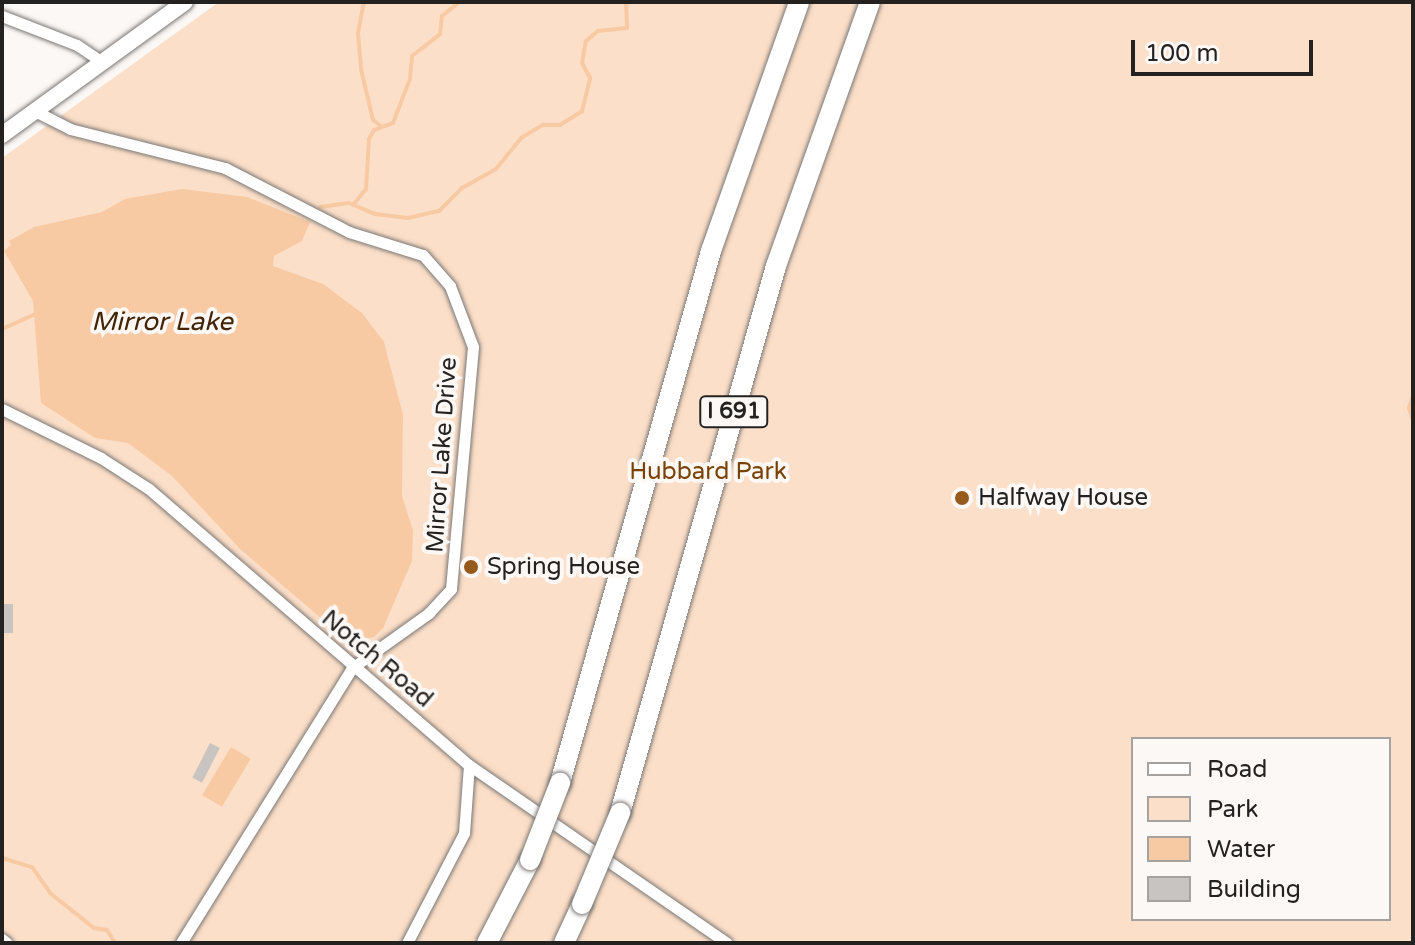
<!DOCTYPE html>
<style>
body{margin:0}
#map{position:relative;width:1415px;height:945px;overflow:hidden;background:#fcf8f5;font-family:"Varela Round",sans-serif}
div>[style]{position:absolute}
.green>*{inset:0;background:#fcdfc8}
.water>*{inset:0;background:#f8caa4;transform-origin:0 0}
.stream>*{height:4px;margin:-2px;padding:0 2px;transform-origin:2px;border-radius:2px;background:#f8caa4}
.building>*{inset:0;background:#c8c4c1;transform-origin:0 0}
.round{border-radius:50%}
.roads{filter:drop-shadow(0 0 2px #7b7775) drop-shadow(0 0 2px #7b7775)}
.street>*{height:11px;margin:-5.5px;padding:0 5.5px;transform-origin:5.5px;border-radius:5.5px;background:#fff}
.secondary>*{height:16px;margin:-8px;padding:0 8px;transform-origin:8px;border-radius:8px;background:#fff}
.highway>*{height:20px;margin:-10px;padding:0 10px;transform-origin:10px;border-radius:10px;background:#fff}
.bridges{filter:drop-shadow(0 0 2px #7b7775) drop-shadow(0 0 2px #7b7775)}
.highway-bridge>*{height:20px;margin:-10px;padding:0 10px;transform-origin:10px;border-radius:10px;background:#fff}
.dots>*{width:22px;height:22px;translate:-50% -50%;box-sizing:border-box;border:4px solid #fcf8f5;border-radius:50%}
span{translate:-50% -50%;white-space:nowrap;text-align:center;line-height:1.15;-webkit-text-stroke:8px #fcf8f5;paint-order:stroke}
.shield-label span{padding:2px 6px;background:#fcf8f5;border:2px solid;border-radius:6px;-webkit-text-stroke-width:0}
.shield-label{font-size:22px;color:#232221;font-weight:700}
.street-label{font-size:24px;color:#232221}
.park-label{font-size:24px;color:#7a4200}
.poi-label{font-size:24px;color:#232221}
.left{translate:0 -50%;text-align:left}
.water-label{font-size:26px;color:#432506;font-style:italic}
.frame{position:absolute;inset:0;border:4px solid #232221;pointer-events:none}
.legend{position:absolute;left:1131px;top:737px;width:260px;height:184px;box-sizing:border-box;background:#fcf8f5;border:2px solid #a5a2a0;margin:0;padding:10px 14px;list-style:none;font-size:24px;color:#232221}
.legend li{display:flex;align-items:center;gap:16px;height:40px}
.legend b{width:40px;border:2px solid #a5a2a0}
.scale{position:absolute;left:1131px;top:40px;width:182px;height:36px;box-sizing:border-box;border:4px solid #232221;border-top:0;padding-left:10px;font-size:24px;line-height:28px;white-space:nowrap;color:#232221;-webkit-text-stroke:6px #fcf8f5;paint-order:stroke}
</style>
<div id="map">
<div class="green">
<div style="clip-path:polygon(evenodd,219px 2px,1413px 2px,1413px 943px,2px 943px,2px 158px,219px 2px,1133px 739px,1389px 739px,1389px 919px,1133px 919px,1133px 739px)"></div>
</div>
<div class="water">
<div style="clip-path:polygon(182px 189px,247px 197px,310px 222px,302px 241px,274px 256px,273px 266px,323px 284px,362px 313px,384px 342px,403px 415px,402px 496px,413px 530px,412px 561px,383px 628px,374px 637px,349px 642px,240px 549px,172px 476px,128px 443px,95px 438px,41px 403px,33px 301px,4px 251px,11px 245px,9px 241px,34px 227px,102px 212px,125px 199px)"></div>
<div style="left:231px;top:747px;width:23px;height:56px;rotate:31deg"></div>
</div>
<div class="stream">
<div style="left:364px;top:2px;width:32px;rotate:101deg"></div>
<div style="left:358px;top:33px;width:36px;rotate:85deg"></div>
<div style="left:361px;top:69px;width:52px;rotate:76.8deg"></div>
<div style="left:373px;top:120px;width:10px;rotate:37deg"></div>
<div style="left:353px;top:205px;width:21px;rotate:-51deg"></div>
<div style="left:366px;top:189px;width:50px;rotate:-86.6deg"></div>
<div style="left:369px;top:139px;width:10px;rotate:-61deg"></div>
<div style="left:374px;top:130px;width:20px;rotate:-20deg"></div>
<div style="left:393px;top:123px;width:47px;rotate:-68.9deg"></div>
<div style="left:410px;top:79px;width:23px;rotate:-85deg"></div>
<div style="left:412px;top:56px;width:36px;rotate:-38deg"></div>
<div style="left:440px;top:34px;width:18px;rotate:-84deg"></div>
<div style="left:442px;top:16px;width:22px;rotate:-39deg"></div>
<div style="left:320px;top:207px;width:29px;rotate:-8deg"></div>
<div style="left:349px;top:203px;width:28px;rotate:23deg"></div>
<div style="left:375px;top:214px;width:33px;rotate:7deg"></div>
<div style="left:408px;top:218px;width:32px;rotate:-13deg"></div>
<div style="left:439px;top:211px;width:33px;rotate:-45deg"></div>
<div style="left:462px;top:188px;width:39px;rotate:-29deg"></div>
<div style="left:496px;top:169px;width:40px;rotate:-51deg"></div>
<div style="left:521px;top:138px;width:26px;rotate:-31deg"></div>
<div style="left:543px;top:125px;width:17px"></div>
<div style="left:560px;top:125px;width:26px;rotate:-32deg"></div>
<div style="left:582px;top:111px;width:34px;rotate:-76deg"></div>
<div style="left:590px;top:78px;width:17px;rotate:-118deg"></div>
<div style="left:582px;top:63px;width:22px;rotate:-80deg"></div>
<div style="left:586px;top:41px;width:16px;rotate:-40deg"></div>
<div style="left:598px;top:31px;width:29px;rotate:-6deg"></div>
<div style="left:627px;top:28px;width:26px;rotate:-92deg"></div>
<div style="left:2px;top:329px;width:42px;rotate:-24.1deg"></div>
<div style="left:1413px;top:395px;width:14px;rotate:107deg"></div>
<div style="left:1409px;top:408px;width:13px;rotate:72deg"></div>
<div style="left:2px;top:858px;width:31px;rotate:17deg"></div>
<div style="left:32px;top:867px;width:32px;rotate:55deg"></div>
<div style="left:50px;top:893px;width:56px;rotate:38.5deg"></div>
<div style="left:94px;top:928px;width:13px;rotate:9deg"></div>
<div style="left:107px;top:930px;width:15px;rotate:58deg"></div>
<div style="left:131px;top:943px;width:5px"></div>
</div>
<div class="building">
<div class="round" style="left:953px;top:489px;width:18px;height:18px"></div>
<div style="left:2px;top:604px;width:11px;height:29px"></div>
<div style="left:210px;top:743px;width:11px;height:39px;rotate:27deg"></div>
</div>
<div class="roads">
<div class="street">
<div style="left:2px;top:16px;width:80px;rotate:21.1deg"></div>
<div style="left:77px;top:45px;width:30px;rotate:34deg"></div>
<div style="left:35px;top:111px;width:39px;rotate:27deg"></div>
<div style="left:70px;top:129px;width:160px;rotate:14.1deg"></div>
<div style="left:225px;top:168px;width:140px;rotate:27.3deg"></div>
<div style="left:349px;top:232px;width:77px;rotate:17.3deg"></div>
<div style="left:423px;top:255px;width:41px;rotate:48.9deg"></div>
<div style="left:450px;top:286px;width:65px;rotate:69.3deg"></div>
<div style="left:473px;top:347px;width:243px;rotate:95.2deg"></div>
<div style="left:451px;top:589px;width:33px;rotate:133deg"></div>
<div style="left:429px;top:613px;width:95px;rotate:144.5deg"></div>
<div style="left:352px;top:668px;width:324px;rotate:121.9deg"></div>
<div style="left:2px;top:409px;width:110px;rotate:26.3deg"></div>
<div style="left:101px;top:458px;width:57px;rotate:32.9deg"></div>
<div style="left:149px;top:489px;width:423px;rotate:40.8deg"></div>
<div style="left:469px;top:765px;width:313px;rotate:34.6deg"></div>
<div style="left:2px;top:939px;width:6px;rotate:39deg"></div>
<div style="left:407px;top:943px;width:124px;rotate:-62.6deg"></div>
<div style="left:464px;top:833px;width:68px;rotate:-85.8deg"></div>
</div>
<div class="secondary">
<div style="left:2px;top:135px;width:226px;rotate:-36deg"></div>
</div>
<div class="highway">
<div style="left:560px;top:783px;width:553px;rotate:-74.15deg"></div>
<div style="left:711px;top:251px;width:264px;rotate:-70.5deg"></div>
<div style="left:620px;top:813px;width:569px;rotate:-74.08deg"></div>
<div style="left:776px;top:266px;width:280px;rotate:-70.4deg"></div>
<div style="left:487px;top:943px;width:93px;rotate:-62.6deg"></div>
<div style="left:564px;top:943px;width:43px;rotate:-65.2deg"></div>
</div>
</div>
<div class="bridges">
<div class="highway-bridge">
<div style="left:530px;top:860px;width:83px;rotate:-68.7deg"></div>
<div style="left:582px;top:904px;width:99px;rotate:-67.3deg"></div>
</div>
</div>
<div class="dots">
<div style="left:962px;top:498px;background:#975a1d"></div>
<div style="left:471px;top:567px;background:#975a1d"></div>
</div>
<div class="shield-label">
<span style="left:734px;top:412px">I 691</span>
</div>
<div class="street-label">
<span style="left:442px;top:455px;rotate:-86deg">Mirror Lake Drive</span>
<span style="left:377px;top:659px;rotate:40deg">Notch Road</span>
</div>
<div class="park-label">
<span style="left:708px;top:472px">Hubbard Park</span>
</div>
<div class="poi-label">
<span class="left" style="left:978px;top:498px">Halfway House</span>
<span class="left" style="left:487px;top:567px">Spring House</span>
</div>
<div class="water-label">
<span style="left:162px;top:322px">Mirror Lake</span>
</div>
<div class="frame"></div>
<ul class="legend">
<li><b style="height:10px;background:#fff"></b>Road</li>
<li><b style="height:22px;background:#fcdfc8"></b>Park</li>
<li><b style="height:22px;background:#f8caa4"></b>Water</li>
<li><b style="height:22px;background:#c8c4c1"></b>Building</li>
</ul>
<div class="scale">100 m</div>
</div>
